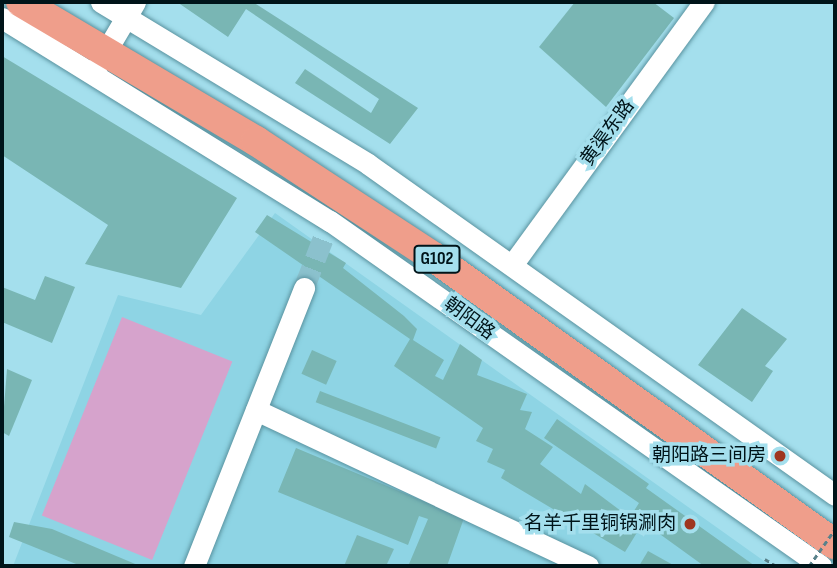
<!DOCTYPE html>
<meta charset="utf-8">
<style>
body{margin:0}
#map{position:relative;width:837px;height:568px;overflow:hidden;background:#a4dfed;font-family:"Sofia Sans Condensed","Noto Sans SC",sans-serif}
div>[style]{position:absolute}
.built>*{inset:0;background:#8ed4e4}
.green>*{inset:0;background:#d6a3cc;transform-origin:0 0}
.building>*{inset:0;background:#79b6b4;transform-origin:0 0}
.minor-tunnel>*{height:21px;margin-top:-10.5px;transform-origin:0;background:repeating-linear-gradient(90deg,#8bc1cd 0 21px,transparent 0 31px)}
.path>*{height:2.5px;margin-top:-1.25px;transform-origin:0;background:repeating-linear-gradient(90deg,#58818a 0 5px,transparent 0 8.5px)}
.roads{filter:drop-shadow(0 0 2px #59929f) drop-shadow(0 0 2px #59929f)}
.minor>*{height:21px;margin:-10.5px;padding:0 10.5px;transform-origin:10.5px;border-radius:10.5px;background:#fff}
.highway>*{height:30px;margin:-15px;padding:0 15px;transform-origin:15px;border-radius:15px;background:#ef9e8b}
.path-bridge>*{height:2.5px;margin-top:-1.25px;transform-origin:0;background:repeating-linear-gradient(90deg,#58818a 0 5px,transparent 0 8.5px)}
.dots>*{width:19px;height:19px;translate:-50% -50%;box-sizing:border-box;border:4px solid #a4dfed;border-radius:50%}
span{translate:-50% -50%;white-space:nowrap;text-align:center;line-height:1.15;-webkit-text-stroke:7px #a4dfed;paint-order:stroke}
.shield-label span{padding:2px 5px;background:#a4dfed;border:2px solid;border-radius:5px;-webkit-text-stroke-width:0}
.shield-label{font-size:18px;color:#001419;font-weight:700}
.street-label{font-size:19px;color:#001419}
.poi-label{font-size:19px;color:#001419}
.right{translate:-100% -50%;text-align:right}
.frame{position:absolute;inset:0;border:4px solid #001419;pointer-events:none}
</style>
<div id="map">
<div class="built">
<div style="clip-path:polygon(275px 213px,771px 566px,13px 566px,118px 295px,201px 315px)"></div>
</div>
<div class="green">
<div style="left:122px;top:317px;width:119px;height:214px;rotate:22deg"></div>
</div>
<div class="building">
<div style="clip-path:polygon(177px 2px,253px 2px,418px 108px,390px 144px,295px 83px,305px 69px,371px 113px,379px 99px,246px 9px,228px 37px)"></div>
<div style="clip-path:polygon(575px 2px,653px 2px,674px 18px,606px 107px,539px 47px)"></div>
<div style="clip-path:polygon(2px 56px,237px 198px,181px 288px,85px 264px,108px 225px,2px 155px)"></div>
<div style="clip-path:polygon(267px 215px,346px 263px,343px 268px,404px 316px,417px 329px,413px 340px,444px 360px,435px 376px,443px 380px,460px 344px,482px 360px,477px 375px,527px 394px,520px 410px,532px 412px,525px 429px,553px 447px,540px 464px,581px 494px,585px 484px,641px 526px,625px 552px,501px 478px,505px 470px,487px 462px,493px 449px,476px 441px,483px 428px,394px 366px,410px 339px,255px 232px)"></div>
<div style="clip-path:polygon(45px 276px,75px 287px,52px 343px,2px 322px,2px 287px,35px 300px)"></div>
<div style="clip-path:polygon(742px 308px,787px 339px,765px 366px,773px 371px,752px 402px,698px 365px)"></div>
<div style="left:312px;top:350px;width:27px;height:26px;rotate:24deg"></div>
<div style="clip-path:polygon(7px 369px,32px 380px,9px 436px,2px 432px)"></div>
<div style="left:320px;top:391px;width:129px;height:12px;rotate:21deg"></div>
<div style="clip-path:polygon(557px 419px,649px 484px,646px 488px,755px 566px,704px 566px,632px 514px,639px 503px,544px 438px)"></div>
<div style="clip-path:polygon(296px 448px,464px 518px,447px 566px,409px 564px,428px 519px,419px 516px,408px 545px,278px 492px)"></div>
<div style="clip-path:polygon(14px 522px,52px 529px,140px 566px,81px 566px,9px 537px)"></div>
<div style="clip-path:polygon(357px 535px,394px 549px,386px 566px,344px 566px)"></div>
<div style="clip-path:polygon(648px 551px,675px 566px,639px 566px)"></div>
</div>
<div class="minor-tunnel">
<div style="left:304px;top:288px;width:72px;rotate:-68.8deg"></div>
</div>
<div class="path">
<div style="left:765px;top:559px;width:13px;rotate:32deg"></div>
</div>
<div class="roads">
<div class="minor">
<div style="left:101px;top:2px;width:312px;rotate:31.2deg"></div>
<div style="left:368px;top:164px;width:572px;rotate:35.33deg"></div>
<div style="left:2px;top:18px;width:386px;rotate:31.8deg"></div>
<div style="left:330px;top:221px;width:600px;rotate:35.09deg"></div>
<div style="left:99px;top:63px;width:71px;rotate:-59.5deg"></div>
<div style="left:512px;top:265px;width:326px;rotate:-53.9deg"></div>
<div style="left:256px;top:410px;width:367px;rotate:25.2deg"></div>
<div style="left:194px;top:566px;width:299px;rotate:-68.4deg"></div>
</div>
<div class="highway">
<div style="left:21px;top:2px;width:273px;rotate:30.6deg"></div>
<div style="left:256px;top:141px;width:214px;rotate:33.2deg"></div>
<div style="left:435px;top:258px;width:492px;rotate:35.6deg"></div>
</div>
</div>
<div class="path-bridge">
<div style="left:809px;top:566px;width:45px;rotate:-54.9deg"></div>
</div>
<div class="dots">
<div style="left:780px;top:456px;background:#9f3620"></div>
<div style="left:690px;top:524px;background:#9f3620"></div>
</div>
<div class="shield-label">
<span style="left:437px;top:259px">G102</span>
</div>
<div class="street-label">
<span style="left:608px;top:133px;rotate:-54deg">黄渠东路</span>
<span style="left:469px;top:319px;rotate:36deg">朝阳路</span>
</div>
<div class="poi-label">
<span class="right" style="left:766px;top:456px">朝阳路三间房</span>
<span class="right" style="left:676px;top:524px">名羊千里铜锅涮肉</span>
</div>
<div class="frame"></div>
</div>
